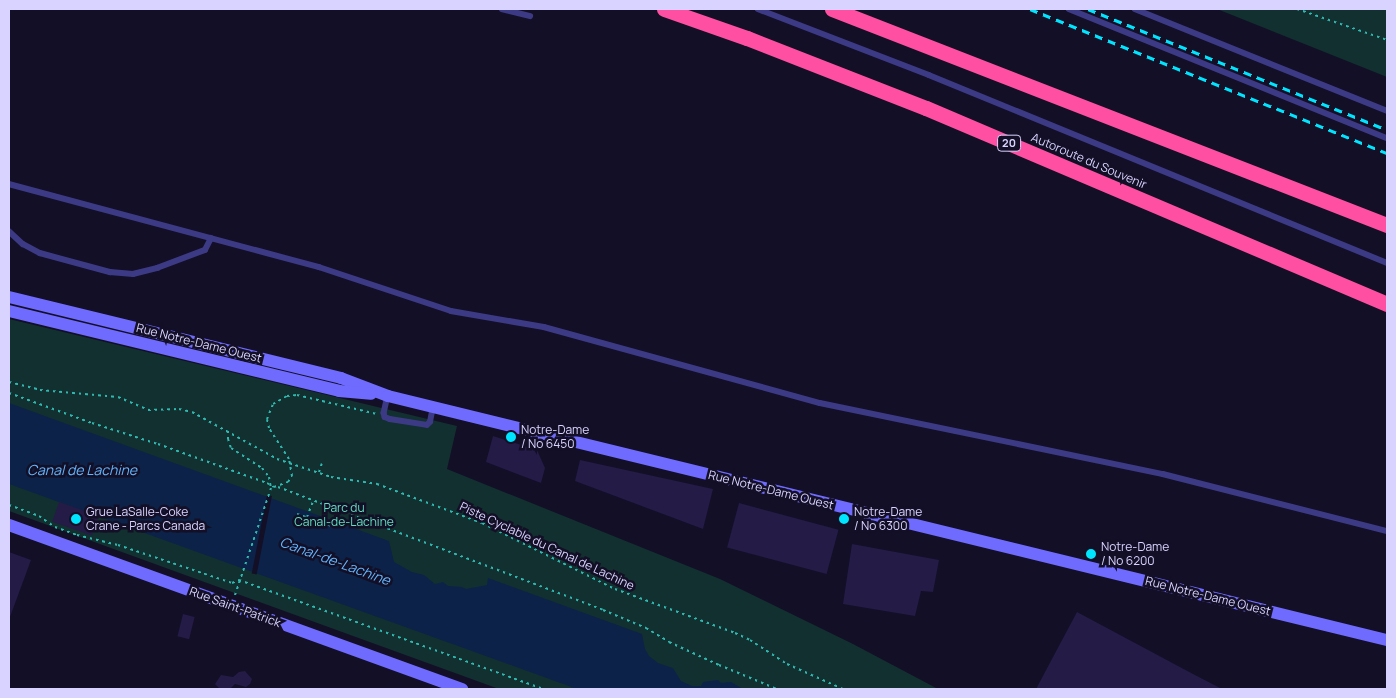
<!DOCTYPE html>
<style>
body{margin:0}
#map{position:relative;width:1396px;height:698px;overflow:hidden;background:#130f26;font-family:Manrope,sans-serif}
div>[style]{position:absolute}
.green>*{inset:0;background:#12302f}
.water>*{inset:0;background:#0c2248}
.pier>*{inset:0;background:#130f26;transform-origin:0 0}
.building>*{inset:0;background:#241b47;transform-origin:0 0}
.path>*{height:2px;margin-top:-1px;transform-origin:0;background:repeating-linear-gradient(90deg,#2fb8b0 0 2.5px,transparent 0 6.5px)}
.service>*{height:5.5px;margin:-2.75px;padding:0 2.75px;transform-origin:2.75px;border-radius:2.75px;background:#3d3a85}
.secondary>*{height:12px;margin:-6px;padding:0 6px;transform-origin:6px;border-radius:6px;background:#6f6bff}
.motorway>*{height:15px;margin:-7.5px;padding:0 7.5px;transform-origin:7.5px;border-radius:7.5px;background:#ff4fa3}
.rail>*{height:3px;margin-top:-1.5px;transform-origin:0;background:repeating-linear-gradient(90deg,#00e5ff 0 8px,transparent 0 14px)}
.dots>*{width:14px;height:14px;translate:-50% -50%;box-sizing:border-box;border:2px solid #130f26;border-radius:50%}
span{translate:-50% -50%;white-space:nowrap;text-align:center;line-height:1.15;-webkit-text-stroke:5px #130f26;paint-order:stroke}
.shield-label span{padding:1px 4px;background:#130f26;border:1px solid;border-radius:4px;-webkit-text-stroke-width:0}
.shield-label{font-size:11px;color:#d9d4ff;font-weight:700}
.street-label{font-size:12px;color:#d9d4ff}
.poi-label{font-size:12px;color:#d9d4ff}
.left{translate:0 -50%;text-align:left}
.park-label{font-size:12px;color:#5fe0c0}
.water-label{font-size:14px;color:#62b6ff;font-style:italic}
.frame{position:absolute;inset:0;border:10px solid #d9d4ff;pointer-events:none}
</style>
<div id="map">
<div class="green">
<div style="clip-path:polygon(1217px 9px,1387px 9px,1387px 77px)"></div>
<div style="clip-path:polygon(9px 319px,457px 426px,447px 469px,720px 579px,853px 644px,938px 689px,499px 689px,9px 511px)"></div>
</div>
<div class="water">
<div style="clip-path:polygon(9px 403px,389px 541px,394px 562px,412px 572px,424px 575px,435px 584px,443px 582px,448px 586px,462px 587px,466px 589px,487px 585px,488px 578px,642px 634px,645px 649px,649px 656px,658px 663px,673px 668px,681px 681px,692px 686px,701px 686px,703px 682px,718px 680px,721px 683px,731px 682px,743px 689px,577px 689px,9px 484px)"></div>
</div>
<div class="pier">
<div style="left:267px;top:495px;width:5px;height:80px;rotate:11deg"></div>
</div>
<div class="building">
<div style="clip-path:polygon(493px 436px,537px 450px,545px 468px,541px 483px,486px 462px)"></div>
<div style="clip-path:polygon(580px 460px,713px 489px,703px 529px,575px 481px)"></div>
<div style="left:59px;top:502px;width:42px;height:21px;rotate:19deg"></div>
<div style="left:739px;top:503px;width:103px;height:46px;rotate:15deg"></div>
<div style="clip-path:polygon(852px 544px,939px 560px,933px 592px,921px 591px,915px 616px,843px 604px)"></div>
<div style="clip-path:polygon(9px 552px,31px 560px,10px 617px,9px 616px)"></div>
<div style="clip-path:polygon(1077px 612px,1193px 674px,1222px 689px,1036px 689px)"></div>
<div style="left:183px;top:614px;width:12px;height:23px;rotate:14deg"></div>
<div style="clip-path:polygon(245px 671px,252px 679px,250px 684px,246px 687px,235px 684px,230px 689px,220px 689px,215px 684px,221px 675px,233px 677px,239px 672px)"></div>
</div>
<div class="path">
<div style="left:1297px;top:9px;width:95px;rotate:19deg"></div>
<div style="left:9px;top:382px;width:32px;rotate:14deg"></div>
<div style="left:40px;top:390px;width:78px;rotate:5.1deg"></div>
<div style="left:118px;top:397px;width:33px;rotate:23deg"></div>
<div style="left:148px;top:410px;width:31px;rotate:-2deg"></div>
<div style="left:179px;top:409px;width:13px;rotate:13deg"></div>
<div style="left:192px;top:412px;width:97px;rotate:28.9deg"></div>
<div style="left:277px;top:459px;width:57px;rotate:18.4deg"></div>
<div style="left:331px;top:477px;width:47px;rotate:8.7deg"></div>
<div style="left:377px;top:484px;width:112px;rotate:20.4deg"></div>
<div style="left:482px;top:523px;width:148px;rotate:26.4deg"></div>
<div style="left:615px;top:589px;width:128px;rotate:20.1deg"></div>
<div style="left:735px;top:633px;width:17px;rotate:25deg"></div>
<div style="left:750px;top:640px;width:44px;rotate:33deg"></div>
<div style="left:787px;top:664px;width:61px;rotate:24.1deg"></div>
<div style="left:9px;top:393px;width:88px;rotate:19.9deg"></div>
<div style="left:92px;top:423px;width:69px;rotate:17.7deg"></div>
<div style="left:158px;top:444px;width:116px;rotate:19.7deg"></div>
<div style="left:267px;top:483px;width:8px;rotate:30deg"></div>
<div style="left:274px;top:487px;width:15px;rotate:-20deg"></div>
<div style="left:288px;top:482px;width:7px;rotate:-56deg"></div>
<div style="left:292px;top:476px;width:17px;rotate:-100deg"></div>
<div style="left:289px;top:459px;width:37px;rotate:-123deg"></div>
<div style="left:269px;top:428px;width:9px;rotate:-103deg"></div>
<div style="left:267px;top:419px;width:16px;rotate:-68deg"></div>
<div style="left:273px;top:404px;width:16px;rotate:-30deg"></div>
<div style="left:287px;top:396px;width:10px;rotate:-6deg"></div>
<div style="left:297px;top:395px;width:82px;rotate:13.4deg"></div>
<div style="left:228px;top:431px;width:8px;rotate:90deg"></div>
<div style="left:228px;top:439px;width:9px;rotate:72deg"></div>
<div style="left:231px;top:448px;width:37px;rotate:33deg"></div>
<div style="left:262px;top:468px;width:11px;rotate:52deg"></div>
<div style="left:269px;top:477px;width:11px;rotate:80deg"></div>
<div style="left:271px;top:488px;width:113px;rotate:108.6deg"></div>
<div style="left:319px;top:472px;width:9px;rotate:-72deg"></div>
<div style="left:278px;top:487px;width:347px;rotate:20.7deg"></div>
<div style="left:603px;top:610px;width:47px;rotate:22.7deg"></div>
<div style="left:646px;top:628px;width:27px;rotate:31deg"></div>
<div style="left:669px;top:642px;width:55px;rotate:24.7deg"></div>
<div style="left:719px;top:665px;width:63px;rotate:22.5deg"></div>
<div style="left:9px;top:505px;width:32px;rotate:20deg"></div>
<div style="left:39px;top:516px;width:19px;rotate:35deg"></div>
<div style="left:55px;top:527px;width:23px;rotate:20deg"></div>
<div style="left:77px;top:535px;width:42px;rotate:13.7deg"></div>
<div style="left:118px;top:545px;width:120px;rotate:18.4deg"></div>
<div style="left:232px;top:583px;width:8px;rotate:-23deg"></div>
<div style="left:239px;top:580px;width:324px;rotate:19.7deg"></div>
<div style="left:297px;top:514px;width:39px;rotate:19deg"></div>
<div style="left:307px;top:517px;width:17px;rotate:-69deg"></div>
</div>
<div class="service">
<div style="left:502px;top:9px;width:29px;rotate:14deg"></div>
<div style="left:758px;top:9px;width:183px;rotate:21.1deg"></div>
<div style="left:929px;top:75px;width:495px;rotate:22.3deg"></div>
<div style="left:1069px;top:9px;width:343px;rotate:22.1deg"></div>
<div style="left:1135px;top:9px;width:272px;rotate:22deg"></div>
<div style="left:9px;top:184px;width:321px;rotate:15deg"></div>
<div style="left:319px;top:267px;width:139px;rotate:18.4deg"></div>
<div style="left:451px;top:311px;width:94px;rotate:9.8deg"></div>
<div style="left:544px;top:327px;width:286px;rotate:15.4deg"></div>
<div style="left:820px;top:403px;width:350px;rotate:11.7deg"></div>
<div style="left:1163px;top:474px;width:231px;rotate:14.3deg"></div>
<div style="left:9px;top:231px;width:19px;rotate:43deg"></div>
<div style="left:23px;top:244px;width:19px;rotate:28deg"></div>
<div style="left:40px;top:253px;width:73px;rotate:15.2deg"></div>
<div style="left:110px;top:272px;width:23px;rotate:5deg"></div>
<div style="left:133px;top:274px;width:25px;rotate:-14deg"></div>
<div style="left:157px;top:268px;width:51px;rotate:-20.6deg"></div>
<div style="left:205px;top:250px;width:13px;rotate:-63deg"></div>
<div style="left:388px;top:396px;width:17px;rotate:103deg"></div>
<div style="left:384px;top:413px;width:4px;rotate:76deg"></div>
<div style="left:385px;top:417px;width:5px;rotate:22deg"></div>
<div style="left:390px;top:419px;width:37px;rotate:9deg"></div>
<div style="left:427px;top:425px;width:4px;rotate:-45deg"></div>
<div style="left:430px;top:422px;width:15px;rotate:-79deg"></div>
</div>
<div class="secondary">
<div style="left:9px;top:297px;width:342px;rotate:13.7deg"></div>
<div style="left:341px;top:378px;width:50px;rotate:21deg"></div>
<div style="left:388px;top:396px;width:1028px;rotate:13.73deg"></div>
<div style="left:9px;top:311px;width:340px;rotate:13.6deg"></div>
<div style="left:339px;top:391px;width:32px;rotate:5deg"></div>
<div style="left:9px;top:525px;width:482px;rotate:19.9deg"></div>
</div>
<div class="motorway">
<div style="left:664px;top:9px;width:88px;rotate:19.3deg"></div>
<div style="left:747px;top:38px;width:192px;rotate:21.4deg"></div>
<div style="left:926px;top:108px;width:501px;rotate:23.03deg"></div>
<div style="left:832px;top:9px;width:596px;rotate:21.27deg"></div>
</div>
<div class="rail">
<div style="left:1030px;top:9px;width:385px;rotate:22deg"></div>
<div style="left:1088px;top:9px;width:323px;rotate:22deg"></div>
</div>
<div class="dots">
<div style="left:511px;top:437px;background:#00e5ff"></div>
<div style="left:76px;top:519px;background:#00e5ff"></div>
<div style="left:844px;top:519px;background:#00e5ff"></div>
<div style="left:1091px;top:554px;background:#00e5ff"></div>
</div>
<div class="shield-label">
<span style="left:1009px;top:143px">20</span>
</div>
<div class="street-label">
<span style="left:1089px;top:161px;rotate:23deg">Autoroute du Souvenir</span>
<span style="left:199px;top:343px;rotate:14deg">Rue Notre-Dame Ouest</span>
<span style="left:771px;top:490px;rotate:14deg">Rue Notre-Dame Ouest</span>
<span style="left:547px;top:546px;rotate:25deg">Piste Cyclable du Canal de Lachine</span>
<span style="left:1208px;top:596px;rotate:14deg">Rue Notre-Dame Ouest</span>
<span style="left:235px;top:607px;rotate:20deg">Rue Saint-Patrick</span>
</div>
<div class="poi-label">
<span class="left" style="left:521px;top:437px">Notre-Dame<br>/ No 6450</span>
<span class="left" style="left:86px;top:519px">Grue LaSalle-Coke<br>Crane - Parcs Canada</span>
<span class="left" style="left:854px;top:519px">Notre-Dame<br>/ No 6300</span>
<span class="left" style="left:1101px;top:554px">Notre-Dame<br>/ No 6200</span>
</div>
<div class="park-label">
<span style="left:344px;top:515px">Parc du<br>Canal-de-Lachine</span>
</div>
<div class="water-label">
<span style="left:82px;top:470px">Canal de Lachine</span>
<span style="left:335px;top:561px;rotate:20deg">Canal-de-Lachine</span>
</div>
<div class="frame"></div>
</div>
